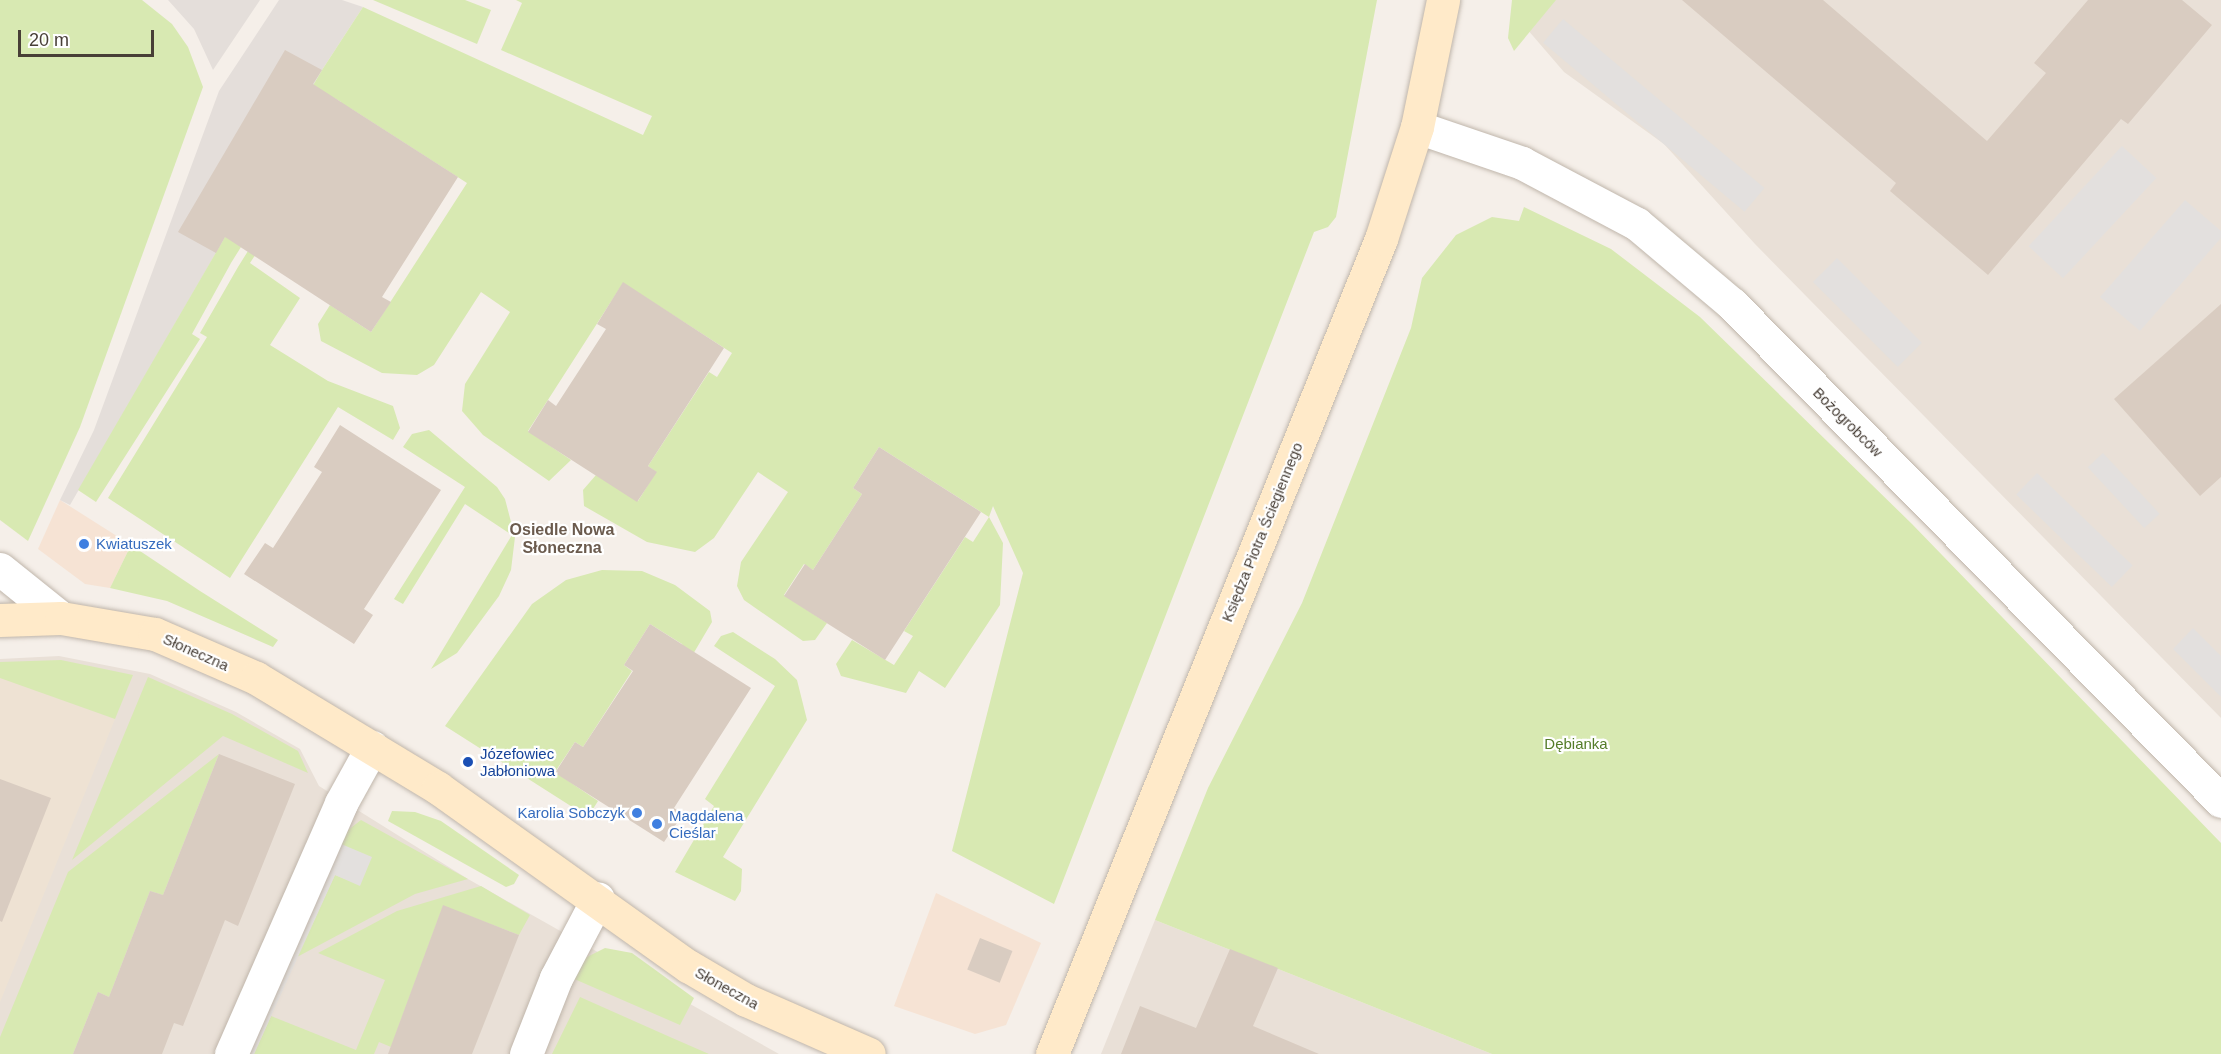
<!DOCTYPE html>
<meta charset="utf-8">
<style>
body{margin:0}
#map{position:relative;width:2221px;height:1054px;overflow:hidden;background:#f5efe9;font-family:Helvetica,sans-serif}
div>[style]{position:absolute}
.residential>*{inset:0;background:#e9e0d7}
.commercial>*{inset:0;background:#f6e3d4}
.industrial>*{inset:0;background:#e4deda}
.education>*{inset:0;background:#eee2d3}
.green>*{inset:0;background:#d8e9b2}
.parking>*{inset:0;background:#e3e0de;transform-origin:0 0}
.building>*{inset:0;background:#d9ccc1;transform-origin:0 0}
.roads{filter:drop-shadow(0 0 2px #c0b6ab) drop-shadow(0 0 2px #c0b6ab)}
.street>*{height:33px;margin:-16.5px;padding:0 16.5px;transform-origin:16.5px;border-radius:16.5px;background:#fff}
.secondary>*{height:33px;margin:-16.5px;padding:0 16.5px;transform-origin:16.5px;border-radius:16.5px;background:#ffeac9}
.dots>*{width:16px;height:16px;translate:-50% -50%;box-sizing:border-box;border:3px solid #fff;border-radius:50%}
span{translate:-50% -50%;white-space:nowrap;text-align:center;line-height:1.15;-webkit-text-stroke:4.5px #fff;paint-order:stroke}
.street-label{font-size:15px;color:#483f37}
.shop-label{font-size:15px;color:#366cbe}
.left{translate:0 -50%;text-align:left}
.right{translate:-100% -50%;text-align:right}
.park-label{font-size:15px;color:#547c29}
.transit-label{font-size:15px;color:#164399}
.neighbourhood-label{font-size:16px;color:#6b5b4e;font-weight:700}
.scale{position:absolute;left:18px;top:30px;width:136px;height:27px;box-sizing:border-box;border:3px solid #483f37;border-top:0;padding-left:8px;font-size:18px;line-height:21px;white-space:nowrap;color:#483f37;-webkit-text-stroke:4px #fff;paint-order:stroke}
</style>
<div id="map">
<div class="residential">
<div style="clip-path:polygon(1524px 0,2221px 0,2221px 718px,1755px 244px,1664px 144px,1564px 72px,1521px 22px)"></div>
<div style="clip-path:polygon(59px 656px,150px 674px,236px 712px,300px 749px,319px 786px,468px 879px,779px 1054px,0 1054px,0 659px)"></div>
<div style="clip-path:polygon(1155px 920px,1492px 1054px,1101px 1054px)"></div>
</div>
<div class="commercial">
<div style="clip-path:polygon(60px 500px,131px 545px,110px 588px,85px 584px,38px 549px)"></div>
<div style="clip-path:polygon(936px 893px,1041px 943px,1006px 1025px,975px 1034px,894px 1006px)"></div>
</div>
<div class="industrial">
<div style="clip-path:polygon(168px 0,260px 0,213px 70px,194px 29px)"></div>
<div style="clip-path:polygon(279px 0,342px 0,363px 7px,322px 70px,70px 505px,60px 500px,94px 430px,219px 91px)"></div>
</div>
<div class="education">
<div style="clip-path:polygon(0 677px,115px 719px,0 1002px)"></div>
</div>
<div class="green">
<div style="clip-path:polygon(0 0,142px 0,172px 24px,188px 47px,203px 87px,80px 427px,28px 541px,0 520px)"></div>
<div style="clip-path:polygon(373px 0,465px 0,491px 10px,477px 44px)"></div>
<div style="clip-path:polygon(516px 0,1377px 0,1336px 217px,1328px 227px,1314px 232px,1054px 904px,952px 851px,1023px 573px,993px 506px,989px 517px,1003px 543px,1000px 605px,945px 688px,919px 671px,906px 693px,841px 676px,836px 664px,852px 640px,894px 665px,913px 636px,904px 631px,965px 537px,973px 542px,989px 517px,879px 447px,853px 488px,862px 494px,813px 570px,804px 564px,784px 595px,827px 623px,815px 640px,803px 641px,744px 600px,737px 586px,741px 562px,788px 492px,758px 472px,714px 538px,695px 552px,647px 542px,584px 506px,583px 490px,596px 475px,638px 501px,656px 472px,648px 466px,709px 372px,717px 377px,732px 353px,623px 283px,528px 431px,571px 460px,549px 481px,483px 435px,462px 411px,465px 384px,510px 312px,481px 292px,434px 365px,417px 375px,382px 373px,321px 341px,318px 324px,330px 305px,371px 332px,467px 183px,350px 108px,250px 263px,300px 298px,270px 345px,328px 381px,393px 406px,400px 428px,393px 440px,338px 407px,230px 578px,108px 498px,207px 337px,200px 333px,238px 267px,341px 102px,334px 98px,231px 263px,192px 334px,200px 339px,96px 502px,78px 490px,322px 70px,363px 7px,643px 135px,652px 116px,501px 50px,522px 3px)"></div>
<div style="clip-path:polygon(1512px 0,1556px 0,1514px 51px,1508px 38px)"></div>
<div style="clip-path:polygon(1524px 207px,1611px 249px,1700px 317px,1912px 524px,2221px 843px,2221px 1054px,1492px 1054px,1155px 920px,1208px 788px,1302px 603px,1411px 328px,1422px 278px,1456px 235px,1492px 217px,1519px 221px)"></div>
<div style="clip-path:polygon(429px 430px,497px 487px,505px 499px,515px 537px,511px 570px,499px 596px,457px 653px,431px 669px,512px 535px,465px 504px,403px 604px,394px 599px,465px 487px,403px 447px,412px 434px)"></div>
<div style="clip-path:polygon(131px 545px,200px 591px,278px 640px,273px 647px,167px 601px,110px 588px)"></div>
<div style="clip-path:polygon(602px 570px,642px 571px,675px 585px,710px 611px,712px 622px,689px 661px,682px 644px,650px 624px,624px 665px,632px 671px,583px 747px,575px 742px,555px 772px,598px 801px,588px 817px,445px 726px,532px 604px,566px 580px)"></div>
<div style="clip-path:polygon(733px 632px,775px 659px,797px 680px,807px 720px,723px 857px,742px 869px,741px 891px,735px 901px,675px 872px,714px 806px,705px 799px,775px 686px,714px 646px,721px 636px)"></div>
<div style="clip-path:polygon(61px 660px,133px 675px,115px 719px,0 678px,0 662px)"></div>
<div style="clip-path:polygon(148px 677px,232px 714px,298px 751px,308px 773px,223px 736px,72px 860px)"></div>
<div style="clip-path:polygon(219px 754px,163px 895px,150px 891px,109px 997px,98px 992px,73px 1054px,0 1054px,0 1037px,68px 872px)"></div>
<div style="clip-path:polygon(392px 811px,415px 812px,441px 821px,519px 875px,514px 884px,506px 887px,388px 821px)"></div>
<div style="clip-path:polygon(361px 820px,468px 879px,415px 894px,297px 957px,335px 875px,360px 885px,334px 841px)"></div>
<div style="clip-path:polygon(481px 886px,530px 915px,519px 935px,443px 906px,391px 1047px,379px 1042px,374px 1054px,254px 1054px,271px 1016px,356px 1050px,385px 980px,318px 953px,397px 911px)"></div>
<div style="clip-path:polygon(605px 948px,632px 953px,694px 998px,680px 1025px,572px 978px,583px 959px)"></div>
<div style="clip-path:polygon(580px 997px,670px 1037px,709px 1054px,552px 1054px)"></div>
</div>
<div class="parking">
<div style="left:1563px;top:19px;width:263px;height:31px;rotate:40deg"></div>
<div style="left:2122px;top:146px;width:47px;height:137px;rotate:43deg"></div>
<div style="clip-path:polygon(2185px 200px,2221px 231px,2221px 238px,2140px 331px,2100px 297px)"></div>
<div style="left:1837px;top:258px;width:120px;height:34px;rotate:45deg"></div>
<div style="left:2103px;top:453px;width:83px;height:21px;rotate:47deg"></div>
<div style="left:2037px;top:473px;width:133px;height:30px;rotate:44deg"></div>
<div style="clip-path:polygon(2193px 628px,2221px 656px,2221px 697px,2173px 649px)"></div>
<div style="clip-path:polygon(334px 841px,372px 857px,360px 886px,335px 875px,254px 1054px,236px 1054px)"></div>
</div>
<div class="building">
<div style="clip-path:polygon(1682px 0,1823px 0,1987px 141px,2046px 73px,2034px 63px,2088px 0,2182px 0,2212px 25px,2128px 124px,2121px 119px,1988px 275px,1890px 191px,1896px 183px)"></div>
<div style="clip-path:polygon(285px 50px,322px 70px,313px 84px,458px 177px,382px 297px,391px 302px,371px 332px,225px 237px,216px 253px,178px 232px)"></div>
<div style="clip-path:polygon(623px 282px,724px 348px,648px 466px,657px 472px,637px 502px,528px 432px,548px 400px,556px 406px,606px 329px,597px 324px)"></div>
<div style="clip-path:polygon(2221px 304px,2221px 477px,2200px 496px,2114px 399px)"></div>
<div style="clip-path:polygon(340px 425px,441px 490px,364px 609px,373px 615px,354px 644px,244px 574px,265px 543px,273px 548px,322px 472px,314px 467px)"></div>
<div style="clip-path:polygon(879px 447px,981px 512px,885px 660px,784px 596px,805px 564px,813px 570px,862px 494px,853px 488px)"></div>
<div style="clip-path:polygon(650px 624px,751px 688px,674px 808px,683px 814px,664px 842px,555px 773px,575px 742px,583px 747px,633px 671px,624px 665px)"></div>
<div style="clip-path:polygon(219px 754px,295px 784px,238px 926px,225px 920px,183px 1026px,174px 1023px,162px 1054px,73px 1054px,98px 992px,109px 997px,150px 891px,163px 895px)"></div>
<div style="clip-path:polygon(0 779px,51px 798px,2px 922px,0 921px)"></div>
<div style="clip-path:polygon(443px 905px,519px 935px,472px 1054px,388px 1054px)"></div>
<div style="left:980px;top:938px;width:35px;height:34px;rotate:22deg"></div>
<div style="clip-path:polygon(1230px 949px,1278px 968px,1253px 1026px,1319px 1054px,1121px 1054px,1140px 1006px,1196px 1028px)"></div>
</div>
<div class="roads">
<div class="street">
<div style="left:1417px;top:127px;width:111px;rotate:18.9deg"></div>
<div style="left:1522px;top:163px;width:130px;rotate:27.9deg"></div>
<div style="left:1637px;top:224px;width:124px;rotate:40.1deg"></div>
<div style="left:1732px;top:304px;width:697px;rotate:45.46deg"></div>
<div style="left:0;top:569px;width:78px;rotate:38.8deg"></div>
<div style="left:231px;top:1054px;width:274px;rotate:-66.3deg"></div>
<div style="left:341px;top:803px;width:64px;rotate:-61deg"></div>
<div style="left:526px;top:1054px;width:82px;rotate:-68.5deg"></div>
<div style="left:556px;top:978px;width:90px;rotate:-62.3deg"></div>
</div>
<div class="secondary">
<div style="left:0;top:620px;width:61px;rotate:-1.9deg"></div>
<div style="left:61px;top:618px;width:95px;rotate:9.7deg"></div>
<div style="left:155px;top:634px;width:110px;rotate:23.5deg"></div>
<div style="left:256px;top:678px;width:213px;rotate:31.1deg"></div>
<div style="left:438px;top:788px;width:307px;rotate:35.5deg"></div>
<div style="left:688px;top:966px;width:67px;rotate:30.4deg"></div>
<div style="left:746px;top:1000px;width:134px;rotate:23.7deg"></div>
<div style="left:1052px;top:1054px;width:879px;rotate:-68.02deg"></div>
<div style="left:1381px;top:239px;width:118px;rotate:-72.2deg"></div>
<div style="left:1417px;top:127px;width:130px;rotate:-78.4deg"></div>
</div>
</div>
<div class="dots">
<div style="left:84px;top:544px;background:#3f7fe0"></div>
<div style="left:468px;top:762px;background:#1a4fb4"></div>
<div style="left:637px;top:813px;background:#3f7fe0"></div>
<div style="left:657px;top:824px;background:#3f7fe0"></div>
</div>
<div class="street-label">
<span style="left:1848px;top:422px;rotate:45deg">Bożogrobców</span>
<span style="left:1262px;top:532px;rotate:-68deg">Księdza Piotra Ściegiennego</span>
<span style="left:196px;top:652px;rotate:24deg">Słoneczna</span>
<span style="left:727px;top:988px;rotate:29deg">Słoneczna</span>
</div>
<div class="shop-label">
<span class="left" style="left:96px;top:544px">Kwiatuszek</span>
<span class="right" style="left:625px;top:813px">Karolia Sobczyk</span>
<span class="left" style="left:669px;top:824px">Magdalena<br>Cieślar</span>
</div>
<div class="park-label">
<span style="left:1576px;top:744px">Dębianka</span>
</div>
<div class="transit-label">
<span class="left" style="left:480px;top:762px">Józefowiec<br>Jabłoniowa</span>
</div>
<div class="neighbourhood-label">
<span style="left:562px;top:539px">Osiedle Nowa<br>Słoneczna</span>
</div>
<div class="scale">20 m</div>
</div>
